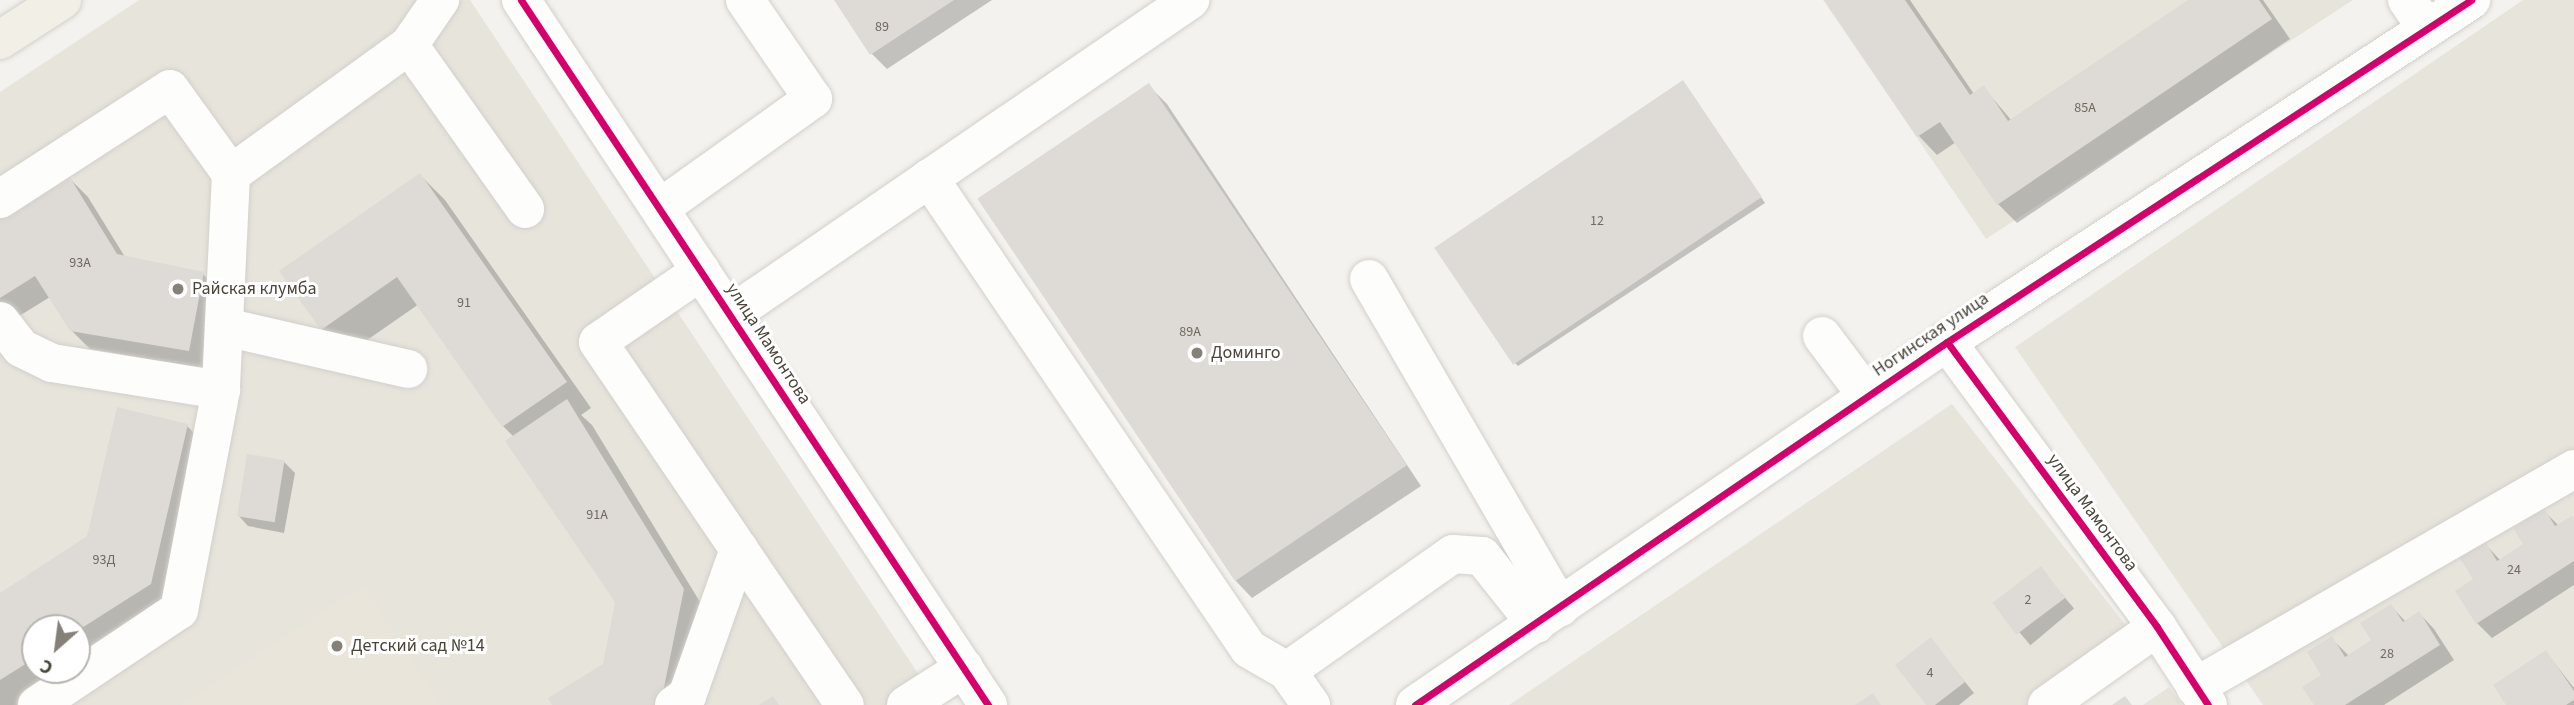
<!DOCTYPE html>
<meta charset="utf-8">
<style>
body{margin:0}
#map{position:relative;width:2574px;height:705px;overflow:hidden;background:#f4f2ee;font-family:"Source Sans 3",sans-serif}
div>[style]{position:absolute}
.residential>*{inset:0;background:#e7e4dc}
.education>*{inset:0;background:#eae5da}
.shadow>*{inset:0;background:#0003;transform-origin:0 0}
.building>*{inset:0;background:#dedbd6;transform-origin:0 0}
.roads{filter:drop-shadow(0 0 2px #d2d0cb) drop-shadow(0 0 2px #d2d0cb)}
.minor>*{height:38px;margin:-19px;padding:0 19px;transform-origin:19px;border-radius:19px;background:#fdfdfc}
.major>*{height:38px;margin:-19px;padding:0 19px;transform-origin:19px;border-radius:19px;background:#f2efe6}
.cycleway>*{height:7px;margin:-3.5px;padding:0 3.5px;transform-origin:3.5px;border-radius:3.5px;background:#d6006c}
.dots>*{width:19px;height:19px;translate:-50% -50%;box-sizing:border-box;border:4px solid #fff;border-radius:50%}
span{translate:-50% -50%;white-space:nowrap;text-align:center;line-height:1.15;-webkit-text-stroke:6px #fff;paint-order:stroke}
.number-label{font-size:14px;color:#706a61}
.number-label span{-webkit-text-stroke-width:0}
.poi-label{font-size:18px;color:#4b4439}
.left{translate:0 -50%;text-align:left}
.street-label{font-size:18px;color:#4b4439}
.north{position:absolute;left:21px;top:614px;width:70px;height:70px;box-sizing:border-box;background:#fff;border:2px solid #b7b4b0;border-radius:50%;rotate:208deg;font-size:19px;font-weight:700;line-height:28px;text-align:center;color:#4b4439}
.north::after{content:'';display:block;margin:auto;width:24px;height:32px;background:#868178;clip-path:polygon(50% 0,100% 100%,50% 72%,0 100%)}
</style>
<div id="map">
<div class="residential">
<div style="clip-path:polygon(evenodd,139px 0,470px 0,939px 705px,0 705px,0 92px,139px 0,35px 628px,77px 628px,77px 670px,35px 670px,35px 628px)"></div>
<div style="clip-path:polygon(1823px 0,2353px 0,1986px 239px)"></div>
<div style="clip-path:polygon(2523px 0,2574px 0,2574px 705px,2263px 705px,2015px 347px)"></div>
<div style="clip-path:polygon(1952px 404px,2142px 646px,2058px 705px,1509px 705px)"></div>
<div style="clip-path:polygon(2169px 687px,2182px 705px,2143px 705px)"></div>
</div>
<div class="education">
<div style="clip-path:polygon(363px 586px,441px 705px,182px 705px)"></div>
</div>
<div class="shadow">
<div style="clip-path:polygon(836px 0,992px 0,887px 69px,872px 54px)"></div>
<div style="clip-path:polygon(1826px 0,1910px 0,1974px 94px,1984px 88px,2012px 121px,2191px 0,2263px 0,2290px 39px,2017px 223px,1998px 204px,1956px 142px,1937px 155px,1919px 136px)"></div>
<div style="clip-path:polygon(1683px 82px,1765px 203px,1518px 366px,1513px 361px)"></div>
<div style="clip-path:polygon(1149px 86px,1167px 104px,1421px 486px,1252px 598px,1234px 579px,979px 198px)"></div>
<div style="clip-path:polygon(420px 175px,445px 200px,591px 408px,581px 415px,592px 425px,708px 615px,689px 705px,554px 705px,604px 665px,617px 601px,514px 437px,503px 426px,419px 304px,347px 354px,322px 329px)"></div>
<div style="clip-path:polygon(69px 178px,88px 197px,125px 257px,203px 274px,221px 293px,207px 369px,90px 349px,71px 330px,50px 297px,16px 318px,0 302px,0 219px)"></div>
<div style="clip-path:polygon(187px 426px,210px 449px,173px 606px,77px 668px,77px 628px,35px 628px,35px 670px,74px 670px,19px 705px,0 705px,0 595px,89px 537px)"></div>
<div style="clip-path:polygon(284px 462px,295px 473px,284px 533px,248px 526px,238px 515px)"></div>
<div style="clip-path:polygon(2543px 510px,2559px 526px,2574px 521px,2574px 585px,2492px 638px,2477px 623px,2476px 580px,2484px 543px,2501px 561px,2526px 545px)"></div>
<div style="left:2040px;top:568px;width:53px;height:57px;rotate:50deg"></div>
<div style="clip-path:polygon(2391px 606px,2406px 622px,2419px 613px,2434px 629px,2454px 660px,2384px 705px,2316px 705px,2331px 638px,2349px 656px,2373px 640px)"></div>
<div style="clip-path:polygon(1931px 640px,1974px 693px,1959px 705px,1928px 705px)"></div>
<div style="clip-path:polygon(2546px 652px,2574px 688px,2574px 705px,2508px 705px)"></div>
</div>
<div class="building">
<div style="clip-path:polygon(834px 0,954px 0,870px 55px)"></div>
<div style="clip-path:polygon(1824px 0,1905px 0,1970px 95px,1984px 85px,2008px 121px,2188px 0,2259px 0,2272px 19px,1997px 205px,1940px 122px,1917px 137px)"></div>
<div style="left:1683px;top:80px;width:141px;height:300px;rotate:56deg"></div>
<div style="left:1149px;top:83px;width:461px;height:207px;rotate:56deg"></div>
<div style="clip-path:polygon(420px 173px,567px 382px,502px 427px,397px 277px,321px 330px,279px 271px)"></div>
<div style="clip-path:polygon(69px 176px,117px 254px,204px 272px,189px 351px,70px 331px,35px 276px,0 298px,0 217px)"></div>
<div style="clip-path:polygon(567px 399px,684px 589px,661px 702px,657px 705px,552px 705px,548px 698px,603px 664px,615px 602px,505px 441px)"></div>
<div style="clip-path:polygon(117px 407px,188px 424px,151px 584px,77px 631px,77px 628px,35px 628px,35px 658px,0 680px,0 593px,87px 536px)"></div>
<div style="left:247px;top:454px;width:38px;height:63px;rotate:9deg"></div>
<div style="clip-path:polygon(2544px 508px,2555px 526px,2572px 516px,2574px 520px,2574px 561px,2476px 624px,2455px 591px,2473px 579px,2459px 557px,2484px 540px,2497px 561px,2523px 544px,2513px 528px)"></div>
<div style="left:2041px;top:566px;width:40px;height:61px;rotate:53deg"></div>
<div style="clip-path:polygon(2391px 604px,2403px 622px,2419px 611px,2440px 645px,2345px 705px,2314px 705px,2302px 687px,2321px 675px,2307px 652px,2332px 636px,2345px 657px,2371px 640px,2360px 623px)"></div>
<div style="clip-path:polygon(1931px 637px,1965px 682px,1935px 705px,1926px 705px,1895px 665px)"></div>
<div style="clip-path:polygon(2546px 650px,2574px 691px,2574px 700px,2566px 705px,2506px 705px,2493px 685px)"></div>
<div style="clip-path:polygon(1873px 693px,1881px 705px,1855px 705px)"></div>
<div style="clip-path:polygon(773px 696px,779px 705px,759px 705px)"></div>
<div style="clip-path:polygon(2125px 696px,2132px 705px,2112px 705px)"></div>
</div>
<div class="roads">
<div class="minor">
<div style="left:521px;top:0;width:846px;rotate:56.48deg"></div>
<div style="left:2407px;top:0;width:35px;rotate:55deg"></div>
<div style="left:409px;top:45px;width:201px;rotate:54.7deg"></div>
<div style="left:231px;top:174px;width:220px;rotate:-35.9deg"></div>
<div style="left:409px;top:45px;width:55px;rotate:-55.4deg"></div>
<div style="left:929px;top:178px;width:569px;rotate:55.81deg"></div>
<div style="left:1249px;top:649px;width:44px;rotate:30.1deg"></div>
<div style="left:1287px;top:671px;width:42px;rotate:54.8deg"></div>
<div style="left:0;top:199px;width:202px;rotate:-32.9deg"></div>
<div style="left:170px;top:89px;width:105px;rotate:54.3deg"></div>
<div style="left:231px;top:174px;width:216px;rotate:92.7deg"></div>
<div style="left:660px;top:208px;width:188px;rotate:-35.5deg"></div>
<div style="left:813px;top:99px;width:120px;rotate:-124.5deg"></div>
<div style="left:701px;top:271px;width:125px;rotate:145.4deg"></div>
<div style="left:598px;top:342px;width:439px;rotate:55.8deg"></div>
<div style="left:1369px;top:279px;width:380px;rotate:59.8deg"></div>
<div style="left:730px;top:315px;width:558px;rotate:-34.4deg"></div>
<div style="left:0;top:321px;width:34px;rotate:52deg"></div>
<div style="left:21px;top:348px;width:34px;rotate:26deg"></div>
<div style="left:52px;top:363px;width:171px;rotate:9.1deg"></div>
<div style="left:221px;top:390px;width:224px;rotate:100.8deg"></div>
<div style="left:179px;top:610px;width:171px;rotate:146.2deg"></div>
<div style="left:225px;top:327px;width:188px;rotate:12.9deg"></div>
<div style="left:1822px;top:336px;width:75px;rotate:53.1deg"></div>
<div style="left:1947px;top:342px;width:354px;rotate:53.6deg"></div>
<div style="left:2157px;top:627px;width:93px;rotate:56.8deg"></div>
<div style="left:1287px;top:671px;width:203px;rotate:-35.2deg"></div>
<div style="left:1453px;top:554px;width:29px;rotate:4deg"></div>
<div style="left:1482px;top:556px;width:87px;rotate:51.5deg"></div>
<div style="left:2195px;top:687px;width:437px;rotate:-29.9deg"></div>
<div style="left:674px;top:705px;width:16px;rotate:-35deg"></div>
<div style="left:687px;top:696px;width:156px;rotate:-70.5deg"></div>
<div style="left:906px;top:705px;width:69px;rotate:-32.5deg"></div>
<div style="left:1415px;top:705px;width:644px;rotate:-34.31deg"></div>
<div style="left:1947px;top:342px;width:626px;rotate:-33.13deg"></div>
<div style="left:2047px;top:705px;width:135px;rotate:-35.3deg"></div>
</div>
<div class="major">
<div style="left:0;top:40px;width:74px;rotate:-32.8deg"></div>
</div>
</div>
<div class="cycleway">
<div style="left:521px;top:0;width:846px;rotate:56.48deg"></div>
<div style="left:1947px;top:342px;width:354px;rotate:53.6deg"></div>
<div style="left:2157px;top:627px;width:93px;rotate:56.8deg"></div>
<div style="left:1415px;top:705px;width:644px;rotate:-34.31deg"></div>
<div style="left:1947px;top:342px;width:626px;rotate:-33.13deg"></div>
</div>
<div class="dots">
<div style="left:178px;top:289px;background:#868178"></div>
<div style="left:1197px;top:353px;background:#868178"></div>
<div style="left:337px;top:646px;background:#868178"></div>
</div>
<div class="number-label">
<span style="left:882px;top:27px">89</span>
<span style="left:2085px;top:108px">85А</span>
<span style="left:1597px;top:221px">12</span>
<span style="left:80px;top:263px">93А</span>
<span style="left:464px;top:303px">91</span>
<span style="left:1190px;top:332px">89А</span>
<span style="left:597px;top:515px">91А</span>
<span style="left:104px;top:560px">93Д</span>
<span style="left:2514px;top:570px">24</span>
<span style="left:2028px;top:600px">2</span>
<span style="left:2387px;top:654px">28</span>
<span style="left:1930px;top:673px">4</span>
</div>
<div class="poi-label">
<span class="left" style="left:192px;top:289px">Райская клумба</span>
<span class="left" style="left:1211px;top:353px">Доминго</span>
<span class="left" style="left:351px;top:646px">Детский сад №14</span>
</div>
<div class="street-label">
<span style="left:1931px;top:335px;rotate:-34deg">Ногинская улица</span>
<span style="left:768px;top:344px;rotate:57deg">улица Мамонтова</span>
<span style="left:2092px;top:513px;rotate:54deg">улица Мамонтова</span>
</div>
<div class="north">С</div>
</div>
